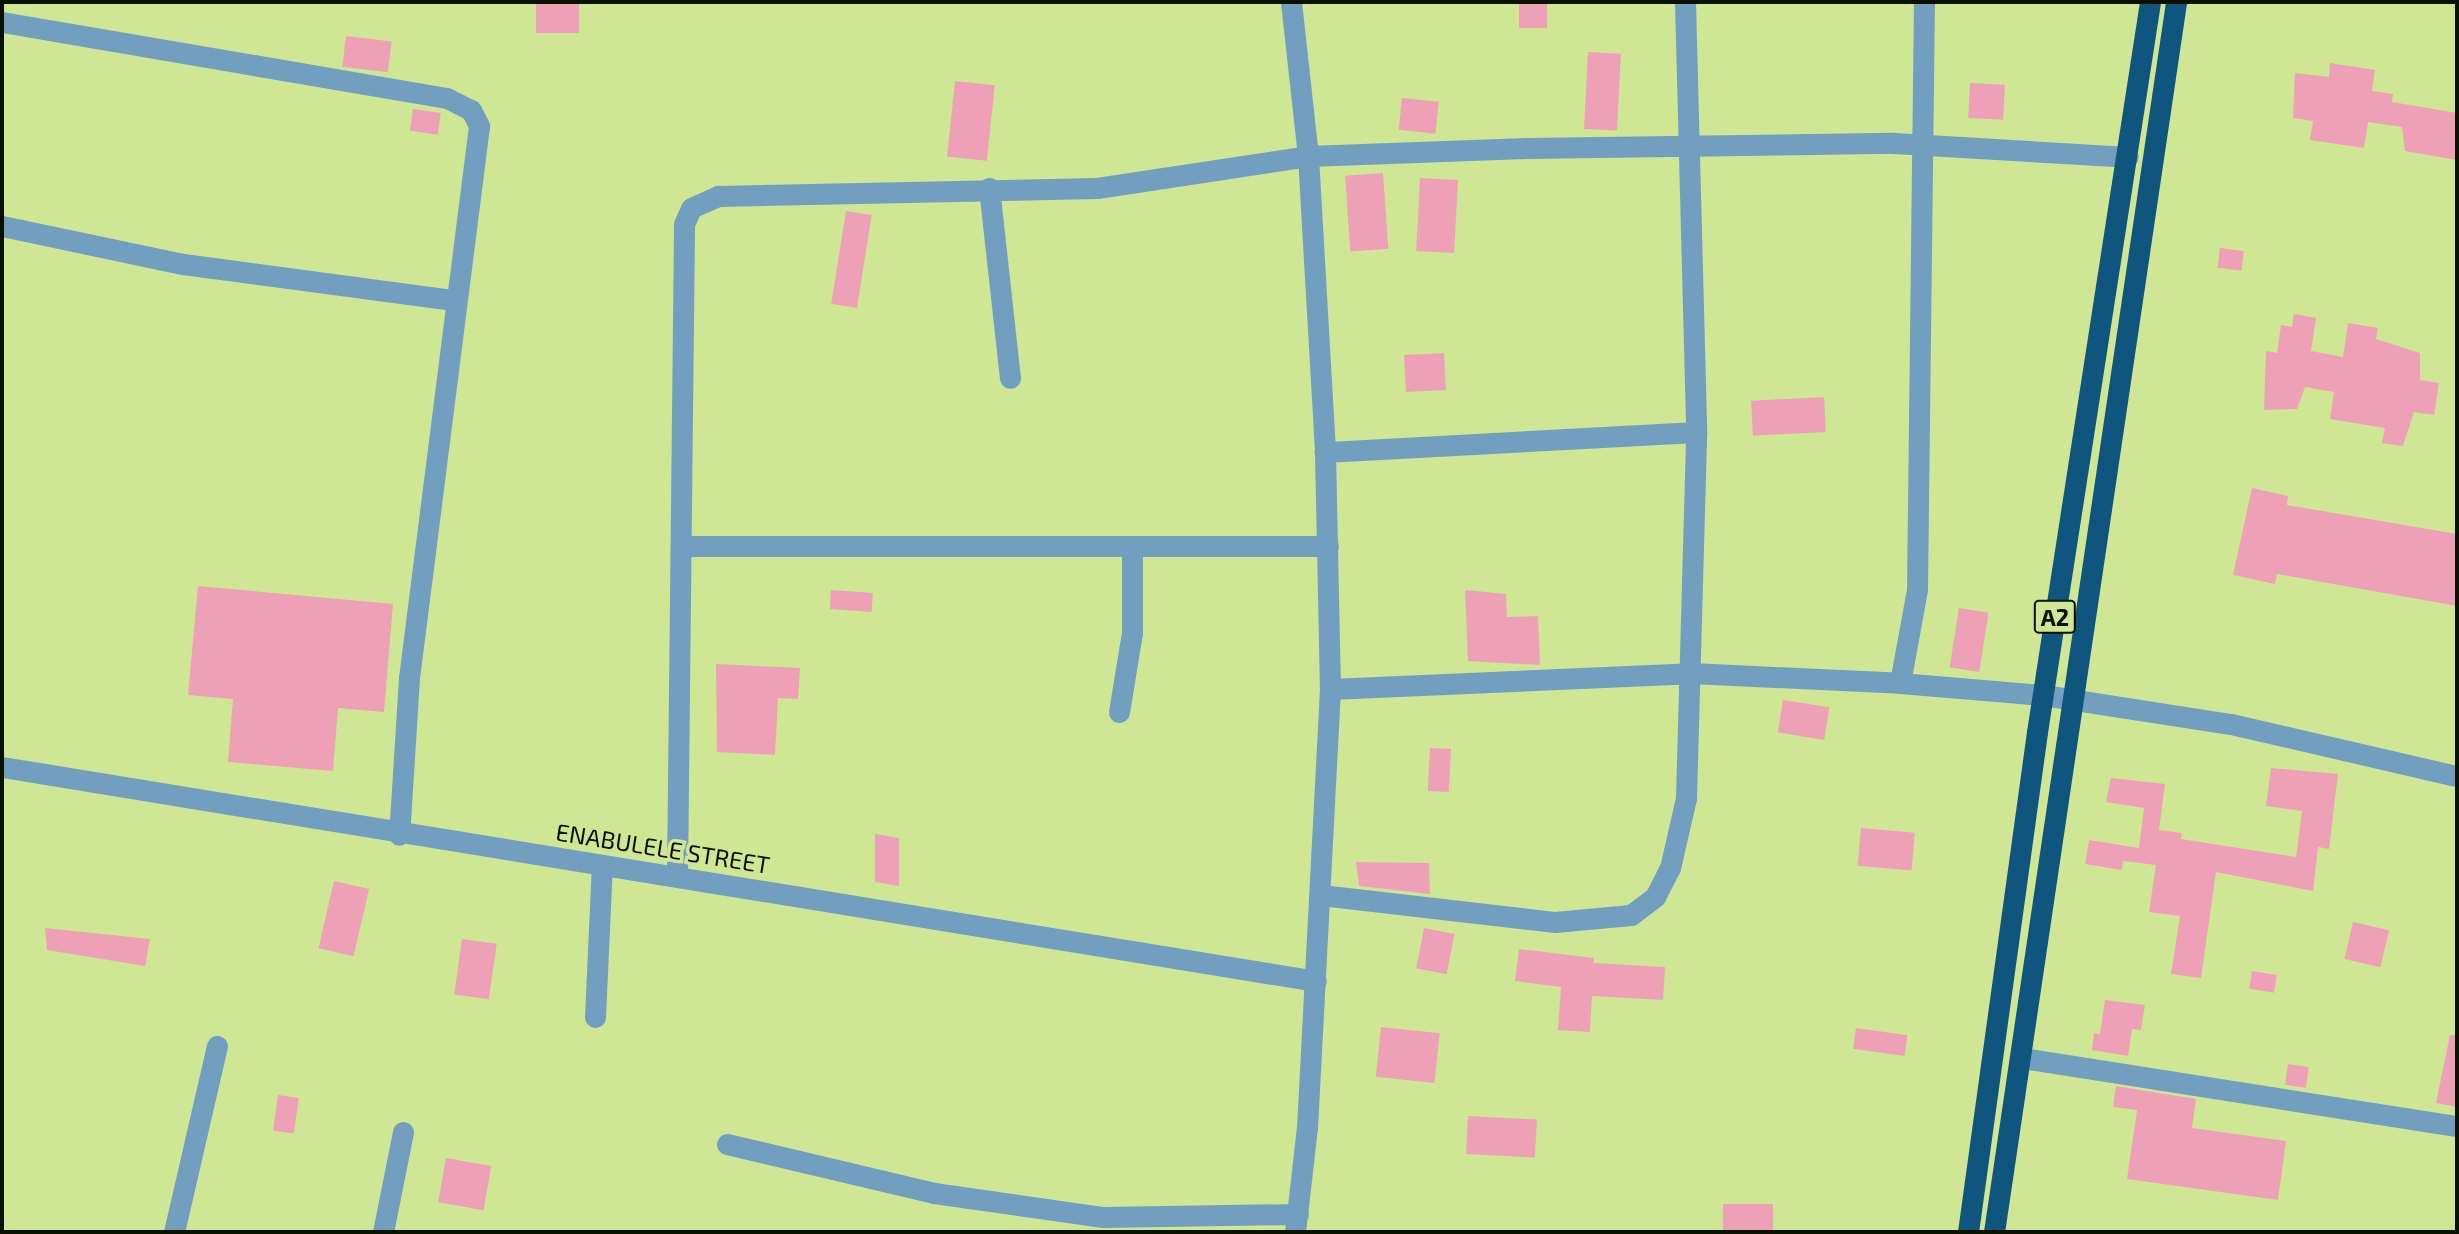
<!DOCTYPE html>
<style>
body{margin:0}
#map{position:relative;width:2459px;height:1234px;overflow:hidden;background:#cfe695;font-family:"Exo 2",sans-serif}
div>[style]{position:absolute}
.building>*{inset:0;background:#eea1b6;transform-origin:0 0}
.street>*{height:21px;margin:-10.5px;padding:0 10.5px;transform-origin:10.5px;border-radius:10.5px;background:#729fc0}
.highway>*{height:21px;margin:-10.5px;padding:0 10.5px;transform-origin:10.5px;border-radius:10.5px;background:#10557e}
span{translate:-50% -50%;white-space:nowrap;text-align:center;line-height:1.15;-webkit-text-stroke:7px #cfe695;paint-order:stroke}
.shield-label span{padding:2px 5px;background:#cfe695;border:2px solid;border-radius:5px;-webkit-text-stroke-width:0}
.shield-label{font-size:23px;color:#0a1000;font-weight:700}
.street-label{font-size:24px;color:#0a1000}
.frame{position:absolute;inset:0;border:4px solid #0a1000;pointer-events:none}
</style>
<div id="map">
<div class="building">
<div style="left:536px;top:2px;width:43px;height:31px"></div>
<div style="left:1519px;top:2px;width:28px;height:26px"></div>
<div style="left:346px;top:36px;width:46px;height:31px;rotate:7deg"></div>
<div style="left:1588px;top:52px;width:33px;height:77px;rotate:3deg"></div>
<div style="clip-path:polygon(2330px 63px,2375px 70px,2372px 91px,2393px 94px,2392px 102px,2457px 113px,2457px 160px,2405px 151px,2402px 127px,2368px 122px,2364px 148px,2310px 140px,2313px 121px,2293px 118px,2295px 73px,2329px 77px)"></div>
<div style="left:955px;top:81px;width:40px;height:76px;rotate:6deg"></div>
<div style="left:1970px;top:83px;width:35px;height:35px;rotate:3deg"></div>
<div style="left:1402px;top:98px;width:37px;height:32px;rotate:6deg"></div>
<div style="left:413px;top:109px;width:28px;height:22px;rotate:8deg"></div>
<div style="left:1383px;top:173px;width:76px;height:38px;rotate:86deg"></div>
<div style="left:1420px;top:178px;width:38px;height:73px;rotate:3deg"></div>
<div style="left:846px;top:211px;width:26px;height:94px;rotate:9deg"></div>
<div style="left:2220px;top:248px;width:24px;height:20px;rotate:7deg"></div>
<div style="clip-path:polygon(2294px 314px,2316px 318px,2311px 351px,2343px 357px,2348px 323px,2378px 328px,2376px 339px,2420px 353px,2420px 380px,2439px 383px,2434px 415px,2414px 412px,2403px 446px,2382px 443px,2385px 428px,2330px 419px,2334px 392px,2305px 387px,2297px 409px,2264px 410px,2266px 351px,2277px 353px,2281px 325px,2292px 327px)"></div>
<div style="left:1444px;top:353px;width:37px;height:40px;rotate:87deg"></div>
<div style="left:1824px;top:397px;width:35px;height:73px;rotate:87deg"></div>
<div style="clip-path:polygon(2252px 488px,2288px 496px,2287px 505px,2457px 534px,2457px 606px,2277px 574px,2275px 584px,2233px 575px)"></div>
<div style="clip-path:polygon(198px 586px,393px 604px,384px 712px,338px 708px,333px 771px,228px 762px,233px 699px,188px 695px)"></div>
<div style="left:831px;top:590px;width:42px;height:19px;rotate:4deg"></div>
<div style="clip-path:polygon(1465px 590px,1506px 594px,1507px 617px,1538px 616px,1540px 665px,1468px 661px)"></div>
<div style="left:1959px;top:608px;width:30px;height:60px;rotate:9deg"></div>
<div style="clip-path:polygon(716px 664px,800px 668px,798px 699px,778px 698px,775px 755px,717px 752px)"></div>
<div style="left:1783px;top:700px;width:47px;height:33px;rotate:9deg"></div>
<div style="left:1430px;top:748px;width:21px;height:43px;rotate:3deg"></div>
<div style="clip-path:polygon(2271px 768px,2338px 774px,2329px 849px,2318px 847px,2313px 891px,2216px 872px,2201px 978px,2171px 974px,2180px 916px,2149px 912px,2156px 865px,2123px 861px,2122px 870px,2085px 864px,2089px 840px,2139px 848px,2144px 808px,2106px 802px,2111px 778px,2165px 784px,2159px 830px,2182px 833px,2181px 839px,2296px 857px,2302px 811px,2266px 806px)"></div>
<div style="left:1861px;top:828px;width:54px;height:38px;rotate:5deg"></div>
<div style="clip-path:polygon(875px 834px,899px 838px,899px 886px,875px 882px)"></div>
<div style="clip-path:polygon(1356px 862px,1429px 863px,1430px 894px,1359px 886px)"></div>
<div style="left:334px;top:881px;width:36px;height:69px;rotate:13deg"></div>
<div style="left:2353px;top:922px;width:37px;height:38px;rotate:13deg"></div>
<div style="clip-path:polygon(45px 928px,150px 939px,145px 966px,47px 950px)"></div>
<div style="left:1424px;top:928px;width:31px;height:41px;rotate:11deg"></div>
<div style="left:462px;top:939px;width:35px;height:56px;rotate:8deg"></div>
<div style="clip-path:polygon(1519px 949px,1594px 958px,1594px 963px,1665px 967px,1663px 1000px,1592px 996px,1590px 1032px,1558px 1030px,1561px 987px,1515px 981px)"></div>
<div style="left:2252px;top:971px;width:25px;height:18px;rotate:9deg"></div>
<div style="clip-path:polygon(2105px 1000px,2145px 1005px,2141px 1030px,2132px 1029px,2128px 1056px,2092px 1050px,2094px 1033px,2100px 1034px)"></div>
<div style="left:1381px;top:1027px;width:59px;height:50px;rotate:6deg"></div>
<div style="left:1856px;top:1028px;width:52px;height:21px;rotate:8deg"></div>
<div style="clip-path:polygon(2450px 1035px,2457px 1035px,2457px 1107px,2436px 1103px)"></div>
<div style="left:2288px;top:1064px;width:21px;height:21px;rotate:8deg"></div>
<div style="clip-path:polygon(2116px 1086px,2196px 1099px,2192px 1128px,2286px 1141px,2278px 1200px,2127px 1179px,2137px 1110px,2113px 1107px)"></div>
<div style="left:278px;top:1095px;width:21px;height:36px;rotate:8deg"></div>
<div style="left:1468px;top:1116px;width:69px;height:38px;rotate:3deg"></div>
<div style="left:446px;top:1158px;width:46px;height:45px;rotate:10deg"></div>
<div style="left:1723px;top:1204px;width:50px;height:28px"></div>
</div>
<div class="street">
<div style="left:1291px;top:2px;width:155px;rotate:83.7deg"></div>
<div style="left:1308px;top:156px;width:296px;rotate:86.7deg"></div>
<div style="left:1325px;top:452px;width:237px;rotate:88.8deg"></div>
<div style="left:1330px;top:689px;width:439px;rotate:93deg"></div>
<div style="left:1307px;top:1127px;width:106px;rotate:96.5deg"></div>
<div style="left:1685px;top:2px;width:430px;rotate:88.5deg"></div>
<div style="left:2px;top:22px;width:451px;rotate:9.7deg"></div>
<div style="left:447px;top:98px;width:27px;rotate:27deg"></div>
<div style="left:471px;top:110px;width:18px;rotate:63deg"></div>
<div style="left:479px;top:126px;width:556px;rotate:97.23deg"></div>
<div style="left:409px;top:678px;width:157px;rotate:93.6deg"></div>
<div style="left:989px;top:188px;width:191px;rotate:83.7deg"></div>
<div style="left:2px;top:226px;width:185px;rotate:11.9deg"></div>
<div style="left:183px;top:264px;width:273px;rotate:7.6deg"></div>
<div style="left:685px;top:546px;width:643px"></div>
<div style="left:1900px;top:683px;width:96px;rotate:-79.7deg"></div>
<div style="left:1917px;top:589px;width:587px;rotate:-89.32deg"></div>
<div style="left:1330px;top:689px;width:361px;rotate:-2.5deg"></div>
<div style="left:1691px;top:673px;width:209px;rotate:2.7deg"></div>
<div style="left:1900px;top:683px;width:144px;rotate:4.8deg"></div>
<div style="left:2043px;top:695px;width:190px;rotate:8.8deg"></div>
<div style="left:2231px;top:724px;width:232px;rotate:13deg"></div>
<div style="left:1119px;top:712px;width:80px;rotate:-80.7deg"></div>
<div style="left:1132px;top:633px;width:85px;rotate:-90deg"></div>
<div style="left:2px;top:767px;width:1331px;rotate:9.25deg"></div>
<div style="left:677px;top:876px;width:652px;rotate:-89.38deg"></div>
<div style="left:684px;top:224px;width:17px;rotate:-66deg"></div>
<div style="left:691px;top:208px;width:30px;rotate:-24deg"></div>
<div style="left:718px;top:196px;width:379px;rotate:-1.2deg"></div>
<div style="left:1097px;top:188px;width:213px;rotate:-8.6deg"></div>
<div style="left:1308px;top:156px;width:218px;rotate:-2.1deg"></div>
<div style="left:1526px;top:148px;width:368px;rotate:-0.8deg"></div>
<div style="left:1894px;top:143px;width:234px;rotate:3.4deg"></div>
<div style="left:1321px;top:895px;width:236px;rotate:6.6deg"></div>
<div style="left:1555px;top:922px;width:76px;rotate:-5.3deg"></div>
<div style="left:1631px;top:915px;width:30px;rotate:-37deg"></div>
<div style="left:1655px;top:897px;width:33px;rotate:-63deg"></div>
<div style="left:1670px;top:868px;width:72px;rotate:-77.1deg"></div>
<div style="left:1686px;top:798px;width:366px;rotate:-88.4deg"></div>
<div style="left:1696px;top:432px;width:372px;rotate:176.9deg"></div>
<div style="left:595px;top:1017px;width:152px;rotate:-87.4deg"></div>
<div style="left:2022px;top:1058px;width:440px;rotate:8.9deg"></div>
<div style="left:727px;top:1144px;width:213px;rotate:13.3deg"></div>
<div style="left:934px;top:1193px;width:171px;rotate:8.1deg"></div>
<div style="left:1103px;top:1217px;width:195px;rotate:-0.9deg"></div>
<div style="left:174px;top:1232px;width:191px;rotate:-77deg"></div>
<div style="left:383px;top:1232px;width:102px;rotate:-78.7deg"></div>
</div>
<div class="highway">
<div style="left:1968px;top:1232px;width:505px;rotate:-82.14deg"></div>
<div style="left:2037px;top:732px;width:739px;rotate:-81.2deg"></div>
<div style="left:1994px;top:1232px;width:1243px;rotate:-81.58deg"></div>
</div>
<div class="shield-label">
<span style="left:2055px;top:617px">A2</span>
</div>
<div class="street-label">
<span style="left:663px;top:848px;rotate:9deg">ENABULELE STREET</span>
</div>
<div class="frame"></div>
</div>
